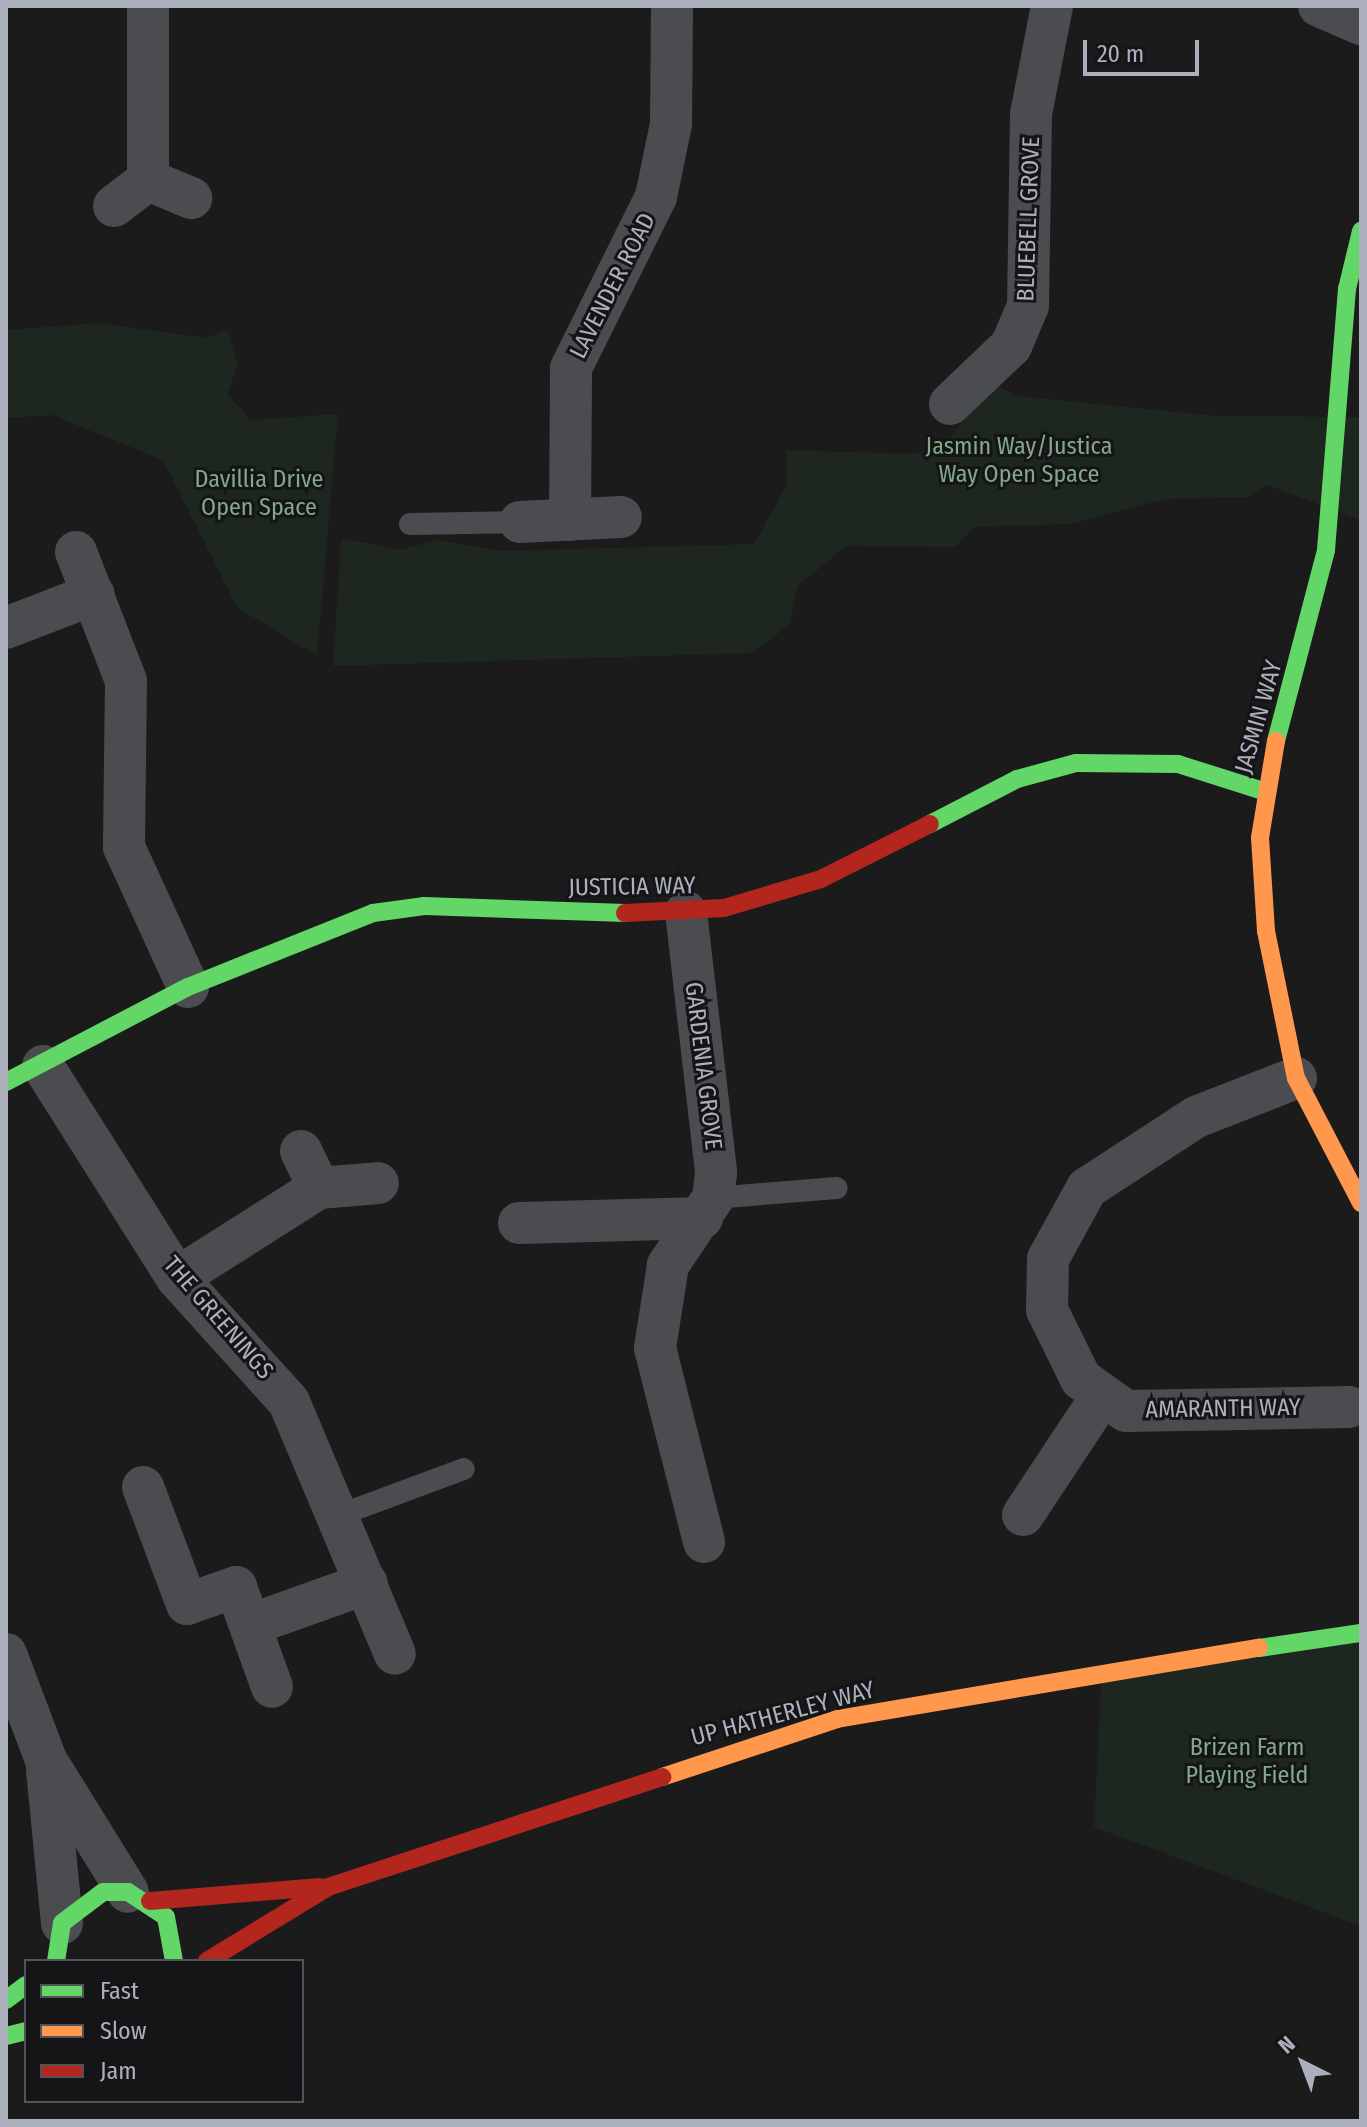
<!DOCTYPE html>
<style>
body{margin:0}
#map{position:relative;width:1367px;height:2127px;overflow:hidden;background:#1b1b1c;font-family:"Fira Sans Condensed",sans-serif}
div>[style]{position:absolute}
.green>*{inset:0;background:#1e2620}
.lane>*{height:22px;margin:-11px;padding:0 11px;transform-origin:11px;border-radius:11px;background:#4b4c4f}
.street>*{height:42px;margin:-21px;padding:0 21px;transform-origin:21px;border-radius:21px;background:#4b4c4f}
.fast>*{height:18px;margin:-9px;padding:0 9px;transform-origin:9px;border-radius:9px;background:#63d668}
.slow>*{height:18px;margin:-9px;padding:0 9px;transform-origin:9px;border-radius:9px;background:#ff974d}
.jam>*{height:18px;margin:-9px;padding:0 9px;transform-origin:9px;border-radius:9px;background:#b3261e}
span{translate:-50% -50%;white-space:nowrap;text-align:center;line-height:1.15;-webkit-text-stroke:6px #151518;paint-order:stroke}
.street-label{font-size:24px;color:#acb0bd}
.park-label{font-size:24px;color:#82a987}
.frame{position:absolute;inset:0;border:8px solid #acb0bd;pointer-events:none}
.legend{position:absolute;left:24px;top:1959px;width:280px;height:144px;box-sizing:border-box;background:#151518;border:2px solid #51535a;margin:0;padding:10px 14px;list-style:none;font-size:24px;color:#acb0bd}
.legend li{display:flex;align-items:center;gap:16px;height:40px}
.legend b{width:40px;border:2px solid #51535a}
.north{position:absolute;left:1263px;top:2023px;width:80px;height:80px;-webkit-text-stroke:6px #151518;paint-order:stroke;rotate:318deg;font-size:22px;font-weight:700;line-height:32px;text-align:center;color:#acb0bd}
.north::after{content:'';display:block;margin:auto;width:28px;height:36px;background:#acb0bd;clip-path:polygon(50% 0,100% 100%,50% 72%,0 100%)}
.scale{position:absolute;left:1083px;top:40px;width:116px;height:36px;box-sizing:border-box;border:4px solid #acb0bd;border-top:0;padding-left:10px;font-size:24px;line-height:28px;white-space:nowrap;color:#acb0bd;-webkit-text-stroke:6px #151518;paint-order:stroke}
</style>
<div id="map">
<div class="green">
<div style="clip-path:polygon(98px 323px,207px 338px,227px 330px,238px 364px,227px 394px,251px 420px,338px 414px,317px 656px,237px 607px,163px 460px,52px 415px,6px 418px,6px 330px)"></div>
<div style="clip-path:polygon(995px 384px,1015px 396px,1217px 416px,1361px 417px,1361px 520px,1267px 485px,1247px 497px,1165px 499px,1071px 524px,973px 527px,956px 547px,846px 546px,797px 587px,790px 625px,750px 653px,333px 666px,341px 538px,400px 550px,437px 540px,502px 551px,754px 544px,786px 487px,786px 450px,913px 454px,942px 447px)"></div>
<div style="clip-path:polygon(1361px 1633px,1361px 1926px,1094px 1827px,1102px 1670px)"></div>
</div>
<div class="lane">
<div style="left:410px;top:524px;width:110px;rotate:-1deg"></div>
<div style="left:713px;top:1198px;width:124px;rotate:-4.6deg"></div>
<div style="left:340px;top:1515px;width:132px;rotate:-20.4deg"></div>
</div>
<div class="street">
<div style="left:1319px;top:6px;width:46px;rotate:23.2deg"></div>
<div style="left:148px;top:180px;width:174px;rotate:-90deg"></div>
<div style="left:114px;top:206px;width:43px;rotate:-37.4deg"></div>
<div style="left:148px;top:180px;width:47px;rotate:22.7deg"></div>
<div style="left:950px;top:404px;width:84px;rotate:-43.6deg"></div>
<div style="left:1011px;top:346px;width:43px;rotate:-67deg"></div>
<div style="left:1028px;top:306px;width:192px;rotate:-89.1deg"></div>
<div style="left:1031px;top:114px;width:110px;rotate:-79deg"></div>
<div style="left:570px;top:520px;width:152px;rotate:-89.6deg"></div>
<div style="left:571px;top:368px;width:191px;rotate:-63.6deg"></div>
<div style="left:656px;top:197px;width:75px;rotate:-78.4deg"></div>
<div style="left:671px;top:124px;width:118px;rotate:-89.5deg"></div>
<div style="left:520px;top:522px;width:101px;rotate:-2.8deg"></div>
<div style="left:76px;top:552px;width:138px;rotate:68.8deg"></div>
<div style="left:126px;top:681px;width:166px;rotate:90.7deg"></div>
<div style="left:124px;top:847px;width:154px;rotate:65.4deg"></div>
<div style="left:6px;top:628px;width:94px;rotate:-21.1deg"></div>
<div style="left:686px;top:912px;width:263px;rotate:83.4deg"></div>
<div style="left:716px;top:1173px;width:25px;rotate:97deg"></div>
<div style="left:713px;top:1198px;width:81px;rotate:123.9deg"></div>
<div style="left:668px;top:1265px;width:84px;rotate:98.9deg"></div>
<div style="left:655px;top:1348px;width:200px;rotate:75.8deg"></div>
<div style="left:43px;top:1066px;width:251px;rotate:57.7deg"></div>
<div style="left:177px;top:1278px;width:167px;rotate:47.9deg"></div>
<div style="left:289px;top:1402px;width:273px;rotate:67.2deg"></div>
<div style="left:1296px;top:1078px;width:107px;rotate:158.7deg"></div>
<div style="left:1196px;top:1117px;width:130px;rotate:146.9deg"></div>
<div style="left:1087px;top:1188px;width:81px;rotate:118.8deg"></div>
<div style="left:1048px;top:1259px;width:51px;rotate:91.1deg"></div>
<div style="left:1047px;top:1310px;width:77px;rotate:63.8deg"></div>
<div style="left:1081px;top:1379px;width:55px;rotate:35.4deg"></div>
<div style="left:1126px;top:1411px;width:223px;rotate:-1deg"></div>
<div style="left:301px;top:1151px;width:41px;rotate:64.1deg"></div>
<div style="left:519px;top:1223px;width:183px;rotate:-1.6deg"></div>
<div style="left:177px;top:1278px;width:168px;rotate:-32.4deg"></div>
<div style="left:319px;top:1188px;width:59px;rotate:-4.8deg"></div>
<div style="left:143px;top:1487px;width:125px;rotate:69.4deg"></div>
<div style="left:187px;top:1604px;width:52px;rotate:-19.1deg"></div>
<div style="left:236px;top:1587px;width:106px;rotate:70.2deg"></div>
<div style="left:1023px;top:1515px;width:141px;rotate:-56.5deg"></div>
<div style="left:250px;top:1625px;width:124px;rotate:-19.7deg"></div>
<div style="left:6px;top:1654px;width:113px;rotate:69.3deg"></div>
<div style="left:46px;top:1760px;width:155px;rotate:58.2deg"></div>
<div style="left:47px;top:1770px;width:154px;rotate:84.4deg"></div>
</div>
<div class="fast">
<div style="left:1276px;top:741px;width:197px;rotate:-75.3deg"></div>
<div style="left:1326px;top:550px;width:262px;rotate:-85.4deg"></div>
<div style="left:1347px;top:289px;width:60px;rotate:-76.4deg"></div>
<div style="left:930px;top:824px;width:98px;rotate:-27.3deg"></div>
<div style="left:1017px;top:779px;width:61px;rotate:-15.2deg"></div>
<div style="left:1076px;top:763px;width:102px;rotate:0.6deg"></div>
<div style="left:1178px;top:764px;width:89px;rotate:17.6deg"></div>
<div style="left:6px;top:1082px;width:205px;rotate:-27.6deg"></div>
<div style="left:188px;top:987px;width:199px;rotate:-21.8deg"></div>
<div style="left:373px;top:913px;width:52px;rotate:-7.7deg"></div>
<div style="left:425px;top:906px;width:200px;rotate:2deg"></div>
<div style="left:1259px;top:1648px;width:103px;rotate:-8.4deg"></div>
<div style="left:56px;top:1961px;width:38px;rotate:-81deg"></div>
<div style="left:62px;top:1923px;width:51px;rotate:-37.1deg"></div>
<div style="left:103px;top:1892px;width:25px"></div>
<div style="left:128px;top:1892px;width:45px;rotate:33.3deg"></div>
<div style="left:166px;top:1917px;width:45px;rotate:79.7deg"></div>
<div style="left:6px;top:2000px;width:25px;rotate:-37deg"></div>
<div style="left:6px;top:2036px;width:21px;rotate:-14deg"></div>
</div>
<div class="slow">
<div style="left:1276px;top:741px;width:98px;rotate:99.4deg"></div>
<div style="left:1260px;top:838px;width:93px;rotate:86.3deg"></div>
<div style="left:1266px;top:931px;width:150px;rotate:78.5deg"></div>
<div style="left:1296px;top:1078px;width:141px;rotate:62.5deg"></div>
<div style="left:662px;top:1777px;width:184px;rotate:-18.3deg"></div>
<div style="left:837px;top:1719px;width:428px;rotate:-9.6deg"></div>
</div>
<div class="jam">
<div style="left:625px;top:913px;width:99px;rotate:-2.9deg"></div>
<div style="left:724px;top:908px;width:101px;rotate:-16.6deg"></div>
<div style="left:821px;top:879px;width:122px;rotate:-26.8deg"></div>
<div style="left:150px;top:1901px;width:170px;rotate:-4.7deg"></div>
<div style="left:207px;top:1961px;width:142px;rotate:-31.4deg"></div>
<div style="left:328px;top:1887px;width:352px;rotate:-18.2deg"></div>
</div>
<div class="street-label">
<span style="left:1029px;top:219px;rotate:-88deg">BLUEBELL GROVE</span>
<span style="left:613px;top:286px;rotate:-63deg">LAVENDER ROAD</span>
<span style="left:1259px;top:717px;rotate:-74deg">JASMIN WAY</span>
<span style="left:632px;top:887px;rotate:-1deg">JUSTICIA WAY</span>
<span style="left:703px;top:1066px;rotate:83deg">GARDENIA GROVE</span>
<span style="left:218px;top:1318px;rotate:49deg">THE GREENINGS</span>
<span style="left:1223px;top:1409px;rotate:-1deg">AMARANTH WAY</span>
<span style="left:783px;top:1714px;rotate:-15deg">UP HATHERLEY WAY</span>
</div>
<div class="park-label">
<span style="left:1019px;top:461px">Jasmin Way/Justica<br>Way Open Space</span>
<span style="left:259px;top:494px">Davillia Drive<br>Open Space</span>
<span style="left:1247px;top:1762px">Brizen Farm<br>Playing Field</span>
</div>
<div class="frame"></div>
<ul class="legend">
<li><b style="height:10px;background:#63d668"></b>Fast</li>
<li><b style="height:10px;background:#ff974d"></b>Slow</li>
<li><b style="height:10px;background:#b3261e"></b>Jam</li>
</ul>
<div class="north">N</div>
<div class="scale">20 m</div>
</div>
